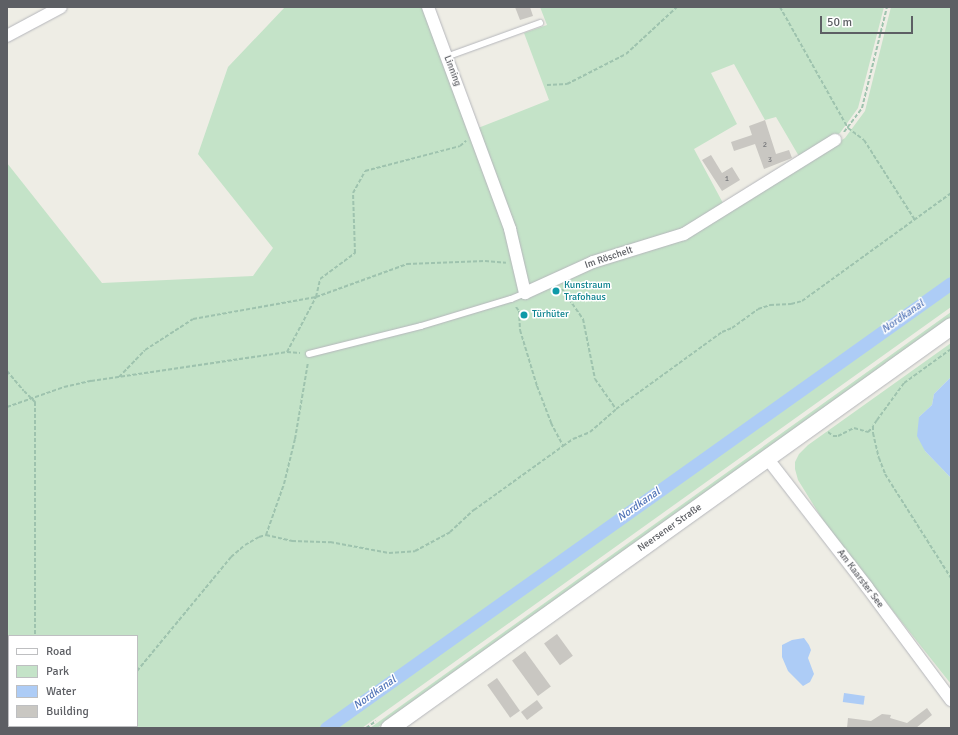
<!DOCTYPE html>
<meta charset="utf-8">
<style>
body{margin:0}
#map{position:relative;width:958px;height:735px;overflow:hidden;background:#eeede5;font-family:Signika,sans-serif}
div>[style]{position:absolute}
.green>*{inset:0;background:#c4e3c8}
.water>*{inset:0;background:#adccf6;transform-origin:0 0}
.canal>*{height:13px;margin:-6.5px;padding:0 6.5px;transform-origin:6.5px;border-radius:6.5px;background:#adccf6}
.building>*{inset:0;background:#c9c7c2;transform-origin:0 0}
.path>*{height:2px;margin-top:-1px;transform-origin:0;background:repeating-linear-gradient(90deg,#9ec3ae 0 4px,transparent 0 6px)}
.roads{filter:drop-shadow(0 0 1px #b5b6bb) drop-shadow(0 0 1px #b5b6bb)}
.lane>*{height:6px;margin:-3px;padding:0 3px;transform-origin:3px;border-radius:3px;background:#fff}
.street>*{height:12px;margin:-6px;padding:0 6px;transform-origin:6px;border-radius:6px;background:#fff}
.secondary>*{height:17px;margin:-8.5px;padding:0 8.5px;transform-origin:8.5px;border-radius:8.5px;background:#fff}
.dots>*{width:11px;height:11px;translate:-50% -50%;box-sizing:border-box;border:2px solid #fff;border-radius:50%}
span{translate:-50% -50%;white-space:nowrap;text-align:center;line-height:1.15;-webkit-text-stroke:3px #fff;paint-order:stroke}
.number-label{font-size:8px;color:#78797c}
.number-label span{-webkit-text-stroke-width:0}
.street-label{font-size:10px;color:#5d5f64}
.culture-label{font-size:10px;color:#0d838f}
.left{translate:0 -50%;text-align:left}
.water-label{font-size:11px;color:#5275b8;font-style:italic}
.frame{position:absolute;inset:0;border:8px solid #5d5f64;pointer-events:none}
.legend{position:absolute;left:8px;top:635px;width:130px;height:92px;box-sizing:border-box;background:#fff;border:1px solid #bebfc1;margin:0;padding:5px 7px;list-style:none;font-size:12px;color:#5d5f64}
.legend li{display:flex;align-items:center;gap:8px;height:20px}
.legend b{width:20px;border:1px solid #bebfc1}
.scale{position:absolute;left:820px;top:16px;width:93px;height:18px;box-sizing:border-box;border:2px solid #5d5f64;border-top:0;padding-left:5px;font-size:12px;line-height:14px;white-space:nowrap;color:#5d5f64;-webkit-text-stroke:3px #fff;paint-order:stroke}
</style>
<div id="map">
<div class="green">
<div style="clip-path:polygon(evenodd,285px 7px,423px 7px,478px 128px,549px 100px,524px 33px,547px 25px,540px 7px,884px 7px,858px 108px,840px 133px,800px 158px,776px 117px,765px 120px,734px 64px,711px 73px,737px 124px,694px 149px,724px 205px,683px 230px,593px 266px,685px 238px,845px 138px,865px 111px,891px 7px,951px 7px,951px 307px,362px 728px,7px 728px,7px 163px,102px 283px,253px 276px,273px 248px,198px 154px,228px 67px,285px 7px,9px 636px,137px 636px,137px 726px,9px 726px,9px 636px)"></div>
<div style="clip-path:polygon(951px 312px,951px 318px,761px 454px,377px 728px,370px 728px)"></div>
<div style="clip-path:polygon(951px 343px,951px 377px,934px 394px,932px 405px,919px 417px,925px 451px,951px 478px,951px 684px,831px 533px,798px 480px,795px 469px,795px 462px,799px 454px,808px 445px)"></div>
</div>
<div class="water">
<div style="clip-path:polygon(951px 377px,951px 478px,925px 451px,917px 436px,919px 417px,932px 405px,934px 394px)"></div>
<div style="clip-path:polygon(804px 638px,809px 645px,811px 650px,808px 658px,814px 674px,810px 682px,803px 686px,788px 671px,782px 657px,782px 645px,792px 640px)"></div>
<div style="left:844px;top:693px;width:21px;height:9px;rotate:8deg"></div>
</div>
<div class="canal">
<div style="left:326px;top:728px;width:767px;rotate:-35.45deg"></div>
</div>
<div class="building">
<div style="clip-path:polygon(515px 7px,530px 7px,533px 16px,520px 20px)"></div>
<div style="clip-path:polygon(765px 120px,776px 154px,789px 150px,792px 158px,764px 169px,755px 144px,734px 151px,731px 142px,752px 135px,749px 126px)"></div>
<div style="clip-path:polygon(711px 155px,722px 173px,732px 167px,740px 180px,722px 191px,702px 160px)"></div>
<div style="left:557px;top:634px;width:27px;height:16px;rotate:54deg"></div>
<div style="left:525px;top:651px;width:44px;height:16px;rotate:54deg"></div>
<div style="left:497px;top:678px;width:40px;height:12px;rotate:55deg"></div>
<div style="left:537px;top:700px;width:10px;height:20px;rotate:53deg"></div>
<div style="clip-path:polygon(927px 708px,932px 715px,916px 728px,847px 728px,848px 718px,871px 721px,882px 714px,891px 715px,890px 718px,907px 723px)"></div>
</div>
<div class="path">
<div style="left:780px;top:7px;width:139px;rotate:60.7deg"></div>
<div style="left:848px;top:128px;width:20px;rotate:37deg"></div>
<div style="left:864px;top:140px;width:95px;rotate:57.5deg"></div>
<div style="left:547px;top:85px;width:20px;rotate:-3deg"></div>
<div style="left:567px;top:84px;width:66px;rotate:-27deg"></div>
<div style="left:626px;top:54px;width:69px;rotate:-42.7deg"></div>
<div style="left:844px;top:132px;width:30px;rotate:-53deg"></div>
<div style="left:862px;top:108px;width:104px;rotate:-76.1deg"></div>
<div style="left:562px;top:289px;width:37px;rotate:55deg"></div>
<div style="left:583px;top:319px;width:61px;rotate:78.7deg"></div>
<div style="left:595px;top:379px;width:37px;rotate:55deg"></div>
<div style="left:516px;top:307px;width:5px;rotate:53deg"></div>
<div style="left:519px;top:311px;width:19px;rotate:87deg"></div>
<div style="left:520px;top:330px;width:59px;rotate:73.1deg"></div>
<div style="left:537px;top:386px;width:40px;rotate:69deg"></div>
<div style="left:551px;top:423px;width:26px;rotate:62deg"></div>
<div style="left:951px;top:349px;width:58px;rotate:144.1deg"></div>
<div style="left:904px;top:383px;width:46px;rotate:126.1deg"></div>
<div style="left:877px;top:420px;width:7px;rotate:124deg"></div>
<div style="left:873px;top:426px;width:7px;rotate:90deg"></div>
<div style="left:873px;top:433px;width:26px;rotate:77deg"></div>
<div style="left:879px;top:458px;width:17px;rotate:69deg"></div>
<div style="left:885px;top:474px;width:123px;rotate:57.6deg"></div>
<div style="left:287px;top:352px;width:62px;rotate:-62.2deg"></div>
<div style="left:316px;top:297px;width:18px;rotate:-77deg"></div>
<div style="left:320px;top:279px;width:44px;rotate:-36.6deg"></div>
<div style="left:355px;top:253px;width:60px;rotate:-91.9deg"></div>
<div style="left:353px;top:193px;width:25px;rotate:-61deg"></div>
<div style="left:365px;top:171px;width:98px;rotate:-14.7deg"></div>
<div style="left:460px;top:146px;width:8px;rotate:-40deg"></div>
<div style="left:7px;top:371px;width:26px;rotate:50deg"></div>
<div style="left:24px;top:391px;width:16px;rotate:45deg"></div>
<div style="left:35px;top:402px;width:234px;rotate:90deg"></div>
<div style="left:119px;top:377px;width:37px;rotate:-46deg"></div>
<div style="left:145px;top:350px;width:57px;rotate:-32.9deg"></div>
<div style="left:193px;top:319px;width:125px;rotate:-10.1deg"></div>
<div style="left:316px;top:297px;width:97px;rotate:-19.9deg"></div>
<div style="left:407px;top:264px;width:78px;rotate:-2.2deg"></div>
<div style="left:485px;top:261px;width:21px;rotate:5deg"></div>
<div style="left:7px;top:407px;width:60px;rotate:-19.3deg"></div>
<div style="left:64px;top:387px;width:28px;rotate:-13deg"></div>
<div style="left:91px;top:381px;width:198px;rotate:-8.4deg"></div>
<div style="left:287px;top:352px;width:13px;rotate:4deg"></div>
<div style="left:828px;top:432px;width:6px;rotate:39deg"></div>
<div style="left:833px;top:436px;width:5px"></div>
<div style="left:838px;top:436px;width:18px;rotate:-27deg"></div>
<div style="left:854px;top:428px;width:15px;rotate:16deg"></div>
<div style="left:868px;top:432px;width:7px;rotate:-45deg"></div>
<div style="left:266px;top:535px;width:54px;rotate:-70.6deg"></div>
<div style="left:284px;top:484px;width:46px;rotate:-76.3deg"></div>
<div style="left:295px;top:439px;width:78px;rotate:-80.4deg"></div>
<div style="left:137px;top:671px;width:148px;rotate:-50.5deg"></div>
<div style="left:231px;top:557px;width:18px;rotate:-41deg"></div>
<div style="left:245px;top:545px;width:16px;rotate:-30deg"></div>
<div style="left:259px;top:537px;width:7px;rotate:-16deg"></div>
<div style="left:266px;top:535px;width:27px;rotate:13deg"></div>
<div style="left:292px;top:541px;width:38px;rotate:2deg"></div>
<div style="left:330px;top:542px;width:60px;rotate:10.6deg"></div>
<div style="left:389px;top:553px;width:26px;rotate:-4deg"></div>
<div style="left:415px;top:551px;width:40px;rotate:-28deg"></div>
<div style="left:450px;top:532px;width:33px;rotate:-43deg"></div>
<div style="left:474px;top:510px;width:110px;rotate:-35.7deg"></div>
<div style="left:563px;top:446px;width:12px;rotate:-35deg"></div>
<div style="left:573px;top:439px;width:18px;rotate:-22deg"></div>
<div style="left:590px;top:432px;width:35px;rotate:-41deg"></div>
<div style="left:616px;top:409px;width:131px;rotate:-36deg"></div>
<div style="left:722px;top:332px;width:11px;rotate:-22deg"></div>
<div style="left:732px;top:328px;width:32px;rotate:-36deg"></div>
<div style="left:758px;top:309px;width:13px;rotate:-18deg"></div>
<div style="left:770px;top:305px;width:21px;rotate:-3deg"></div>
<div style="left:791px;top:304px;width:11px;rotate:-15deg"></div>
<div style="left:802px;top:301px;width:184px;rotate:-35.9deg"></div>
<div style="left:8px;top:728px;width:3px;rotate:-45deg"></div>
<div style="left:366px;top:728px;width:12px;rotate:-35deg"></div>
</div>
<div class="roads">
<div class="lane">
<div style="left:446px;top:57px;width:100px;rotate:-19.9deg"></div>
<div style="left:309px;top:354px;width:115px;rotate:-14deg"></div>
<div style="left:421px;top:326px;width:94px;rotate:-16.7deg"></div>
<div style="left:511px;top:299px;width:15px;rotate:-23deg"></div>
</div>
<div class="street">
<div style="left:428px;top:7px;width:237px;rotate:69.7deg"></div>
<div style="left:510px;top:229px;width:66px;rotate:76.8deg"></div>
<div style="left:525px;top:293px;width:75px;rotate:-24.5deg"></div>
<div style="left:593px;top:262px;width:95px;rotate:-17.1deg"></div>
<div style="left:684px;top:234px;width:178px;rotate:-31.9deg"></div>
<div style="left:7px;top:36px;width:61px;rotate:-28.2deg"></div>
<div style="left:767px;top:458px;width:163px;rotate:52.2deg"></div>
<div style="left:867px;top:587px;width:141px;rotate:53.4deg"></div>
</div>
<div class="secondary">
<div style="left:389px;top:728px;width:691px;rotate:-35.58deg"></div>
</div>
</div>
<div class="dots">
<div style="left:556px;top:291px;background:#0f9aa8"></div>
<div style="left:524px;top:315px;background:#0f9aa8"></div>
</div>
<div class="number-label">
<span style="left:765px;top:145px">2</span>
<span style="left:770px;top:160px">3</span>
<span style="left:727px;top:179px">1</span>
</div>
<div class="street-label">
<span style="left:452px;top:71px;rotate:69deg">Linning</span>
<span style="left:609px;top:258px;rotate:-19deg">Im Röschelt</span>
<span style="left:670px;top:528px;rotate:-35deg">Neersener Straße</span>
<span style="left:860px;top:579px;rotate:53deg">Am Kaarster See</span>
</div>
<div class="culture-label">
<span class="left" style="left:564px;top:291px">Kunstraum<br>Trafohaus</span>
<span class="left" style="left:532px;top:315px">Türhüter</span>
</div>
<div class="water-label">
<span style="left:903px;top:317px;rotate:-35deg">Nordkanal</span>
<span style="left:639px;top:505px;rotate:-35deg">Nordkanal</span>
<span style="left:375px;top:693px;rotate:-35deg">Nordkanal</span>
</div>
<div class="frame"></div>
<ul class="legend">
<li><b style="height:5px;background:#fff"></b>Road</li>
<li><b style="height:11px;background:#c4e3c8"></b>Park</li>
<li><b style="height:11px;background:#adccf6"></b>Water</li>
<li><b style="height:11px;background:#c9c7c2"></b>Building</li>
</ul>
<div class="scale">50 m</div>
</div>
